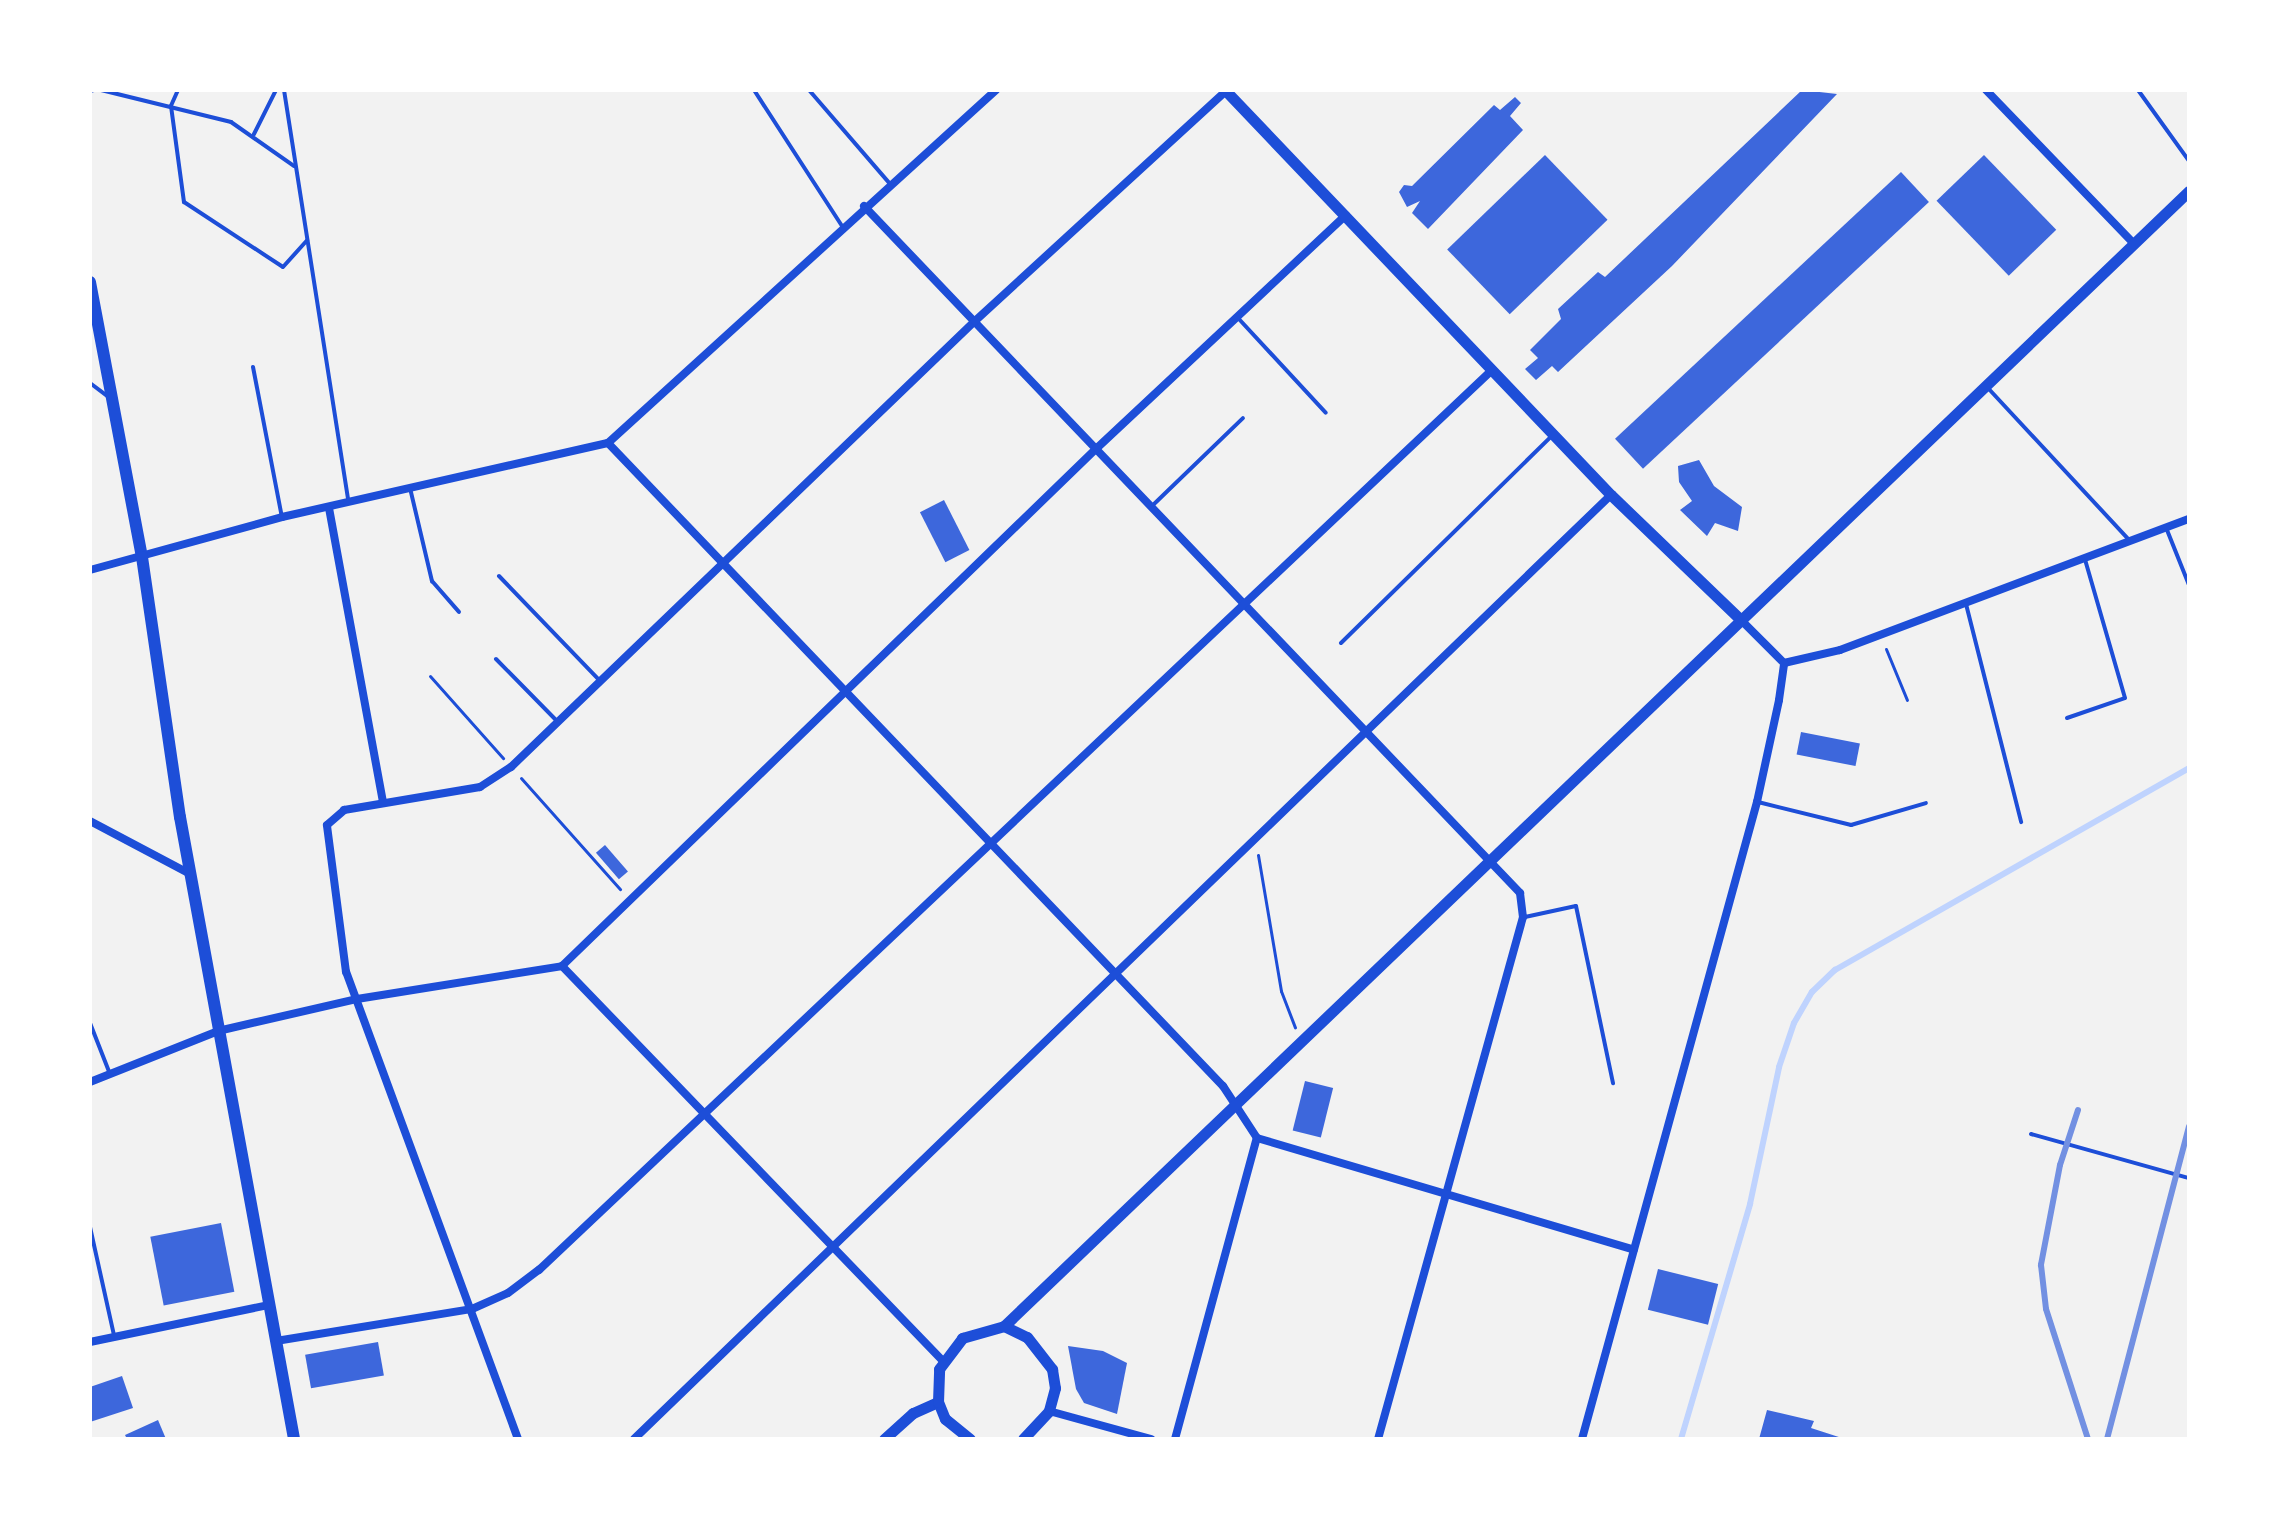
<!DOCTYPE html>
<style>
body{margin:0}
#map{position:relative;width:2279px;height:1529px;overflow:hidden;background:#f2f2f2;font-family:"DejaVu Sans",sans-serif}
div>[style]{position:absolute}
.stream>*{height:6px;margin:-3px;padding:0 3px;transform-origin:3px;border-radius:3px;background:#bfd3fe}
.building>*{inset:0;background:#3d67dc;transform-origin:0 0}
.path>*{height:3px;margin:-1.5px;padding:0 1.5px;transform-origin:1.5px;border-radius:1.5px;background:#1d4ed8}
.service>*{height:4px;margin:-2px;padding:0 2px;transform-origin:2px;border-radius:2px;background:#1d4ed8}
.minor>*{height:8px;margin:-4px;padding:0 4px;transform-origin:4px;border-radius:4px;background:#1d4ed8}
.tertiary>*{height:11px;margin:-5.5px;padding:0 5.5px;transform-origin:5.5px;border-radius:5.5px;background:#1d4ed8}
.secondary>*{height:12px;margin:-6px;padding:0 6px;transform-origin:6px;border-radius:6px;background:#1d4ed8}
.rail>*{height:6px;margin:-3px;padding:0 3px;transform-origin:3px;border-radius:3px;background:#7290e2}
span{translate:-50% -50%;white-space:nowrap;text-align:center;line-height:1.15;-webkit-text-stroke:7px #fff;paint-order:stroke}
.frame{position:absolute;inset:0;border:92px solid #fff;pointer-events:none}
</style>
<div id="map">
<div class="stream">
<div style="left:1681px;top:1439px;width:245px;rotate:-73.6deg"></div>
<div style="left:1750px;top:1204px;width:140px;rotate:-78deg"></div>
<div style="left:1779px;top:1067px;width:46px;rotate:-71.2deg"></div>
<div style="left:1794px;top:1023px;width:36px;rotate:-60deg"></div>
<div style="left:1812px;top:992px;width:32px;rotate:-44deg"></div>
<div style="left:1835px;top:970px;width:408px;rotate:-29.7deg"></div>
</div>
<div class="building">
<div style="clip-path:polygon(1802px 90px,1837px 94px,1672px 266px,1558px 372px,1552px 366px,1536px 380px,1525px 369px,1538px 358px,1530px 350px,1561px 319px,1558px 309px,1598px 272px,1605px 277px)"></div>
<div style="clip-path:polygon(1515px 97px,1521px 103px,1510px 116px,1523px 130px,1428px 229px,1412px 213px,1420px 201px,1407px 207px,1399px 192px,1404px 185px,1412px 186px,1494px 105px,1500px 110px)"></div>
<div style="left:1545px;top:155px;width:90px;height:136px;rotate:46deg"></div>
<div style="left:1984px;top:155px;width:104px;height:66px;rotate:46deg"></div>
<div style="left:1901px;top:172px;width:41px;height:391px;rotate:47deg"></div>
<div style="clip-path:polygon(1699px 460px,1714px 486px,1742px 507px,1738px 531px,1715px 523px,1707px 536px,1680px 510px,1692px 501px,1679px 482px,1678px 466px)"></div>
<div style="left:944px;top:500px;width:56px;height:27px;rotate:63deg"></div>
<div style="left:1801px;top:732px;width:60px;height:23px;rotate:11deg"></div>
<div style="left:605px;top:845px;width:35px;height:12px;rotate:49deg"></div>
<div style="left:1305px;top:1081px;width:29px;height:51px;rotate:14deg"></div>
<div style="left:221px;top:1223px;width:70px;height:72px;rotate:79deg"></div>
<div style="left:1658px;top:1269px;width:62px;height:42px;rotate:14deg"></div>
<div style="left:378px;top:1342px;width:34px;height:74px;rotate:80deg"></div>
<div style="clip-path:polygon(1068px 1346px,1103px 1351px,1127px 1363px,1117px 1414px,1084px 1403px,1076px 1389px)"></div>
<div style="clip-path:polygon(122px 1376px,133px 1408px,90px 1422px,90px 1387px)"></div>
<div style="clip-path:polygon(1767px 1410px,1814px 1421px,1811px 1428px,1845px 1439px,1759px 1439px)"></div>
<div style="clip-path:polygon(158px 1420px,166px 1439px,127px 1439px,125px 1435px)"></div>
</div>
<div class="path">
<div style="left:1886px;top:649px;width:55px;rotate:67.6deg"></div>
<div style="left:430px;top:676px;width:110px;rotate:48.3deg"></div>
<div style="left:521px;top:778px;width:149px;rotate:48.3deg"></div>
<div style="left:1258px;top:855px;width:138px;rotate:80.4deg"></div>
<div style="left:1281px;top:991px;width:39px;rotate:69deg"></div>
</div>
<div class="service">
<div style="left:101px;top:90px;width:134px;rotate:13.8deg"></div>
<div style="left:231px;top:122px;width:77px;rotate:34.9deg"></div>
<div style="left:178px;top:90px;width:17px;rotate:114deg"></div>
<div style="left:171px;top:106px;width:97px;rotate:82.3deg"></div>
<div style="left:184px;top:202px;width:118px;rotate:33.3deg"></div>
<div style="left:283px;top:267px;width:36px;rotate:-48deg"></div>
<div style="left:284px;top:90px;width:418px;rotate:81.1deg"></div>
<div style="left:754px;top:90px;width:162px;rotate:57.1deg"></div>
<div style="left:809px;top:90px;width:124px;rotate:49.2deg"></div>
<div style="left:2138px;top:90px;width:87px;rotate:54.3deg"></div>
<div style="left:90px;top:91px;width:4px;rotate:-14deg"></div>
<div style="left:254px;top:134px;width:49px;rotate:-63.4deg"></div>
<div style="left:1238px;top:318px;width:129px;rotate:47.2deg"></div>
<div style="left:253px;top:367px;width:153px;rotate:79.1deg"></div>
<div style="left:90px;top:383px;width:21px;rotate:37deg"></div>
<div style="left:1987px;top:387px;width:210px;rotate:47.1deg"></div>
<div style="left:410px;top:488px;width:96px;rotate:76.7deg"></div>
<div style="left:432px;top:581px;width:41px;rotate:48.9deg"></div>
<div style="left:1153px;top:505px;width:125px;rotate:-44deg"></div>
<div style="left:2167px;top:530px;width:59px;rotate:68.2deg"></div>
<div style="left:499px;top:576px;width:146px;rotate:46.1deg"></div>
<div style="left:1966px;top:604px;width:225px;rotate:75.8deg"></div>
<div style="left:1341px;top:643px;width:297px;rotate:-44.5deg"></div>
<div style="left:496px;top:659px;width:88px;rotate:45.5deg"></div>
<div style="left:2067px;top:718px;width:61px;rotate:-19deg"></div>
<div style="left:2125px;top:698px;width:145px;rotate:-106.1deg"></div>
<div style="left:1758px;top:802px;width:96px;rotate:13.9deg"></div>
<div style="left:1851px;top:825px;width:78px;rotate:-16.3deg"></div>
<div style="left:1525px;top:917px;width:52px;rotate:-12.2deg"></div>
<div style="left:1576px;top:906px;width:181px;rotate:78.2deg"></div>
<div style="left:90px;top:1023px;width:55px;rotate:68.6deg"></div>
<div style="left:2031px;top:1134px;width:164px;rotate:15.6deg"></div>
<div style="left:90px;top:1227px;width:111px;rotate:77.5deg"></div>
</div>
<div class="minor">
<div style="left:1986px;top:90px;width:212px;rotate:46.1deg"></div>
<div style="left:864px;top:206px;width:950px;rotate:46.32deg"></div>
<div style="left:1520px;top:893px;width:24px;rotate:83deg"></div>
<div style="left:1523px;top:917px;width:542px;rotate:105.52deg"></div>
<div style="left:608px;top:443px;width:890px;rotate:46.28deg"></div>
<div style="left:1223px;top:1086px;width:62px;rotate:56.8deg"></div>
<div style="left:1257px;top:1138px;width:393px;rotate:16.5deg"></div>
<div style="left:329px;top:508px;width:299px;rotate:79.6deg"></div>
<div style="left:90px;top:570px;width:199px;rotate:-15.4deg"></div>
<div style="left:282px;top:517px;width:334px;rotate:-12.8deg"></div>
<div style="left:608px;top:443px;width:525px;rotate:-42.3deg"></div>
<div style="left:1784px;top:663px;width:57px;rotate:-13.1deg"></div>
<div style="left:1840px;top:650px;width:373px;rotate:-20.6deg"></div>
<div style="left:90px;top:821px;width:115px;rotate:27.9deg"></div>
<div style="left:562px;top:966px;width:547px;rotate:46.04deg"></div>
<div style="left:90px;top:1082px;width:138px;rotate:-21.7deg"></div>
<div style="left:218px;top:1031px;width:143px;rotate:-13deg"></div>
<div style="left:357px;top:999px;width:208px;rotate:-9.1deg"></div>
<div style="left:562px;top:966px;width:745px;rotate:-44.08deg"></div>
<div style="left:1097px;top:448px;width:341px;rotate:-43.1deg"></div>
<div style="left:276px;top:1341px;width:199px;rotate:-9.3deg"></div>
<div style="left:472px;top:1309px;width:39px;rotate:-24deg"></div>
<div style="left:508px;top:1293px;width:39px;rotate:-37deg"></div>
<div style="left:539px;top:1270px;width:1309px;rotate:-43.36deg"></div>
<div style="left:90px;top:1342px;width:183px;rotate:-11.7deg"></div>
<div style="left:1049px;top:1411px;width:106px;rotate:15.4deg"></div>
<div style="left:518px;top:1439px;width:498px;rotate:-110.2deg"></div>
<div style="left:346px;top:972px;width:148px;rotate:-97.4deg"></div>
<div style="left:327px;top:825px;width:23px;rotate:-41deg"></div>
<div style="left:344px;top:810px;width:138px;rotate:-9.6deg"></div>
<div style="left:480px;top:787px;width:37px;rotate:-33deg"></div>
<div style="left:511px;top:767px;width:644px;rotate:-43.87deg"></div>
<div style="left:975px;top:321px;width:340px;rotate:-42.5deg"></div>
<div style="left:634px;top:1439px;width:1359px;rotate:-44.02deg"></div>
<div style="left:1175px;top:1439px;width:312px;rotate:-74.8deg"></div>
<div style="left:1582px;top:1439px;width:661px;rotate:-74.64deg"></div>
<div style="left:1757px;top:802px;width:104px;rotate:-77.8deg"></div>
<div style="left:1779px;top:700px;width:37px;rotate:-82deg"></div>
<div style="left:1784px;top:663px;width:61px;rotate:-135deg"></div>
</div>
<div class="tertiary">
<div style="left:1225px;top:90px;width:559px;rotate:46.38deg"></div>
<div style="left:1611px;top:495px;width:180px;rotate:43.9deg"></div>
<div style="left:1004px;top:1326px;width:1641px;rotate:-43.77deg"></div>
<div style="left:884px;top:1439px;width:39px;rotate:-42deg"></div>
<div style="left:913px;top:1413px;width:27px;rotate:-24deg"></div>
<div style="left:970px;top:1439px;width:32px;rotate:-141deg"></div>
<div style="left:945px;top:1419px;width:18px;rotate:-112deg"></div>
<div style="left:938px;top:1402px;width:33px;rotate:-88deg"></div>
<div style="left:939px;top:1369px;width:39px;rotate:-53deg"></div>
<div style="left:962px;top:1338px;width:44px;rotate:-15.9deg"></div>
<div style="left:1004px;top:1326px;width:25px;rotate:26deg"></div>
<div style="left:1027px;top:1337px;width:41px;rotate:52deg"></div>
<div style="left:1052px;top:1369px;width:19px;rotate:81deg"></div>
<div style="left:1055px;top:1388px;width:24px;rotate:105deg"></div>
<div style="left:1049px;top:1411px;width:38px;rotate:133deg"></div>
</div>
<div class="secondary">
<div style="left:90px;top:282px;width:280px;rotate:79.3deg"></div>
<div style="left:142px;top:557px;width:263px;rotate:81.7deg"></div>
<div style="left:180px;top:817px;width:632px;rotate:79.61deg"></div>
</div>
<div class="rail">
<div style="left:2078px;top:1110px;width:58px;rotate:108.1deg"></div>
<div style="left:2060px;top:1165px;width:102px;rotate:100.8deg"></div>
<div style="left:2041px;top:1265px;width:44px;rotate:83.5deg"></div>
<div style="left:2046px;top:1309px;width:137px;rotate:72.1deg"></div>
<div style="left:2107px;top:1439px;width:323px;rotate:-75.3deg"></div>
</div>
<div class="frame"></div>
</div>
